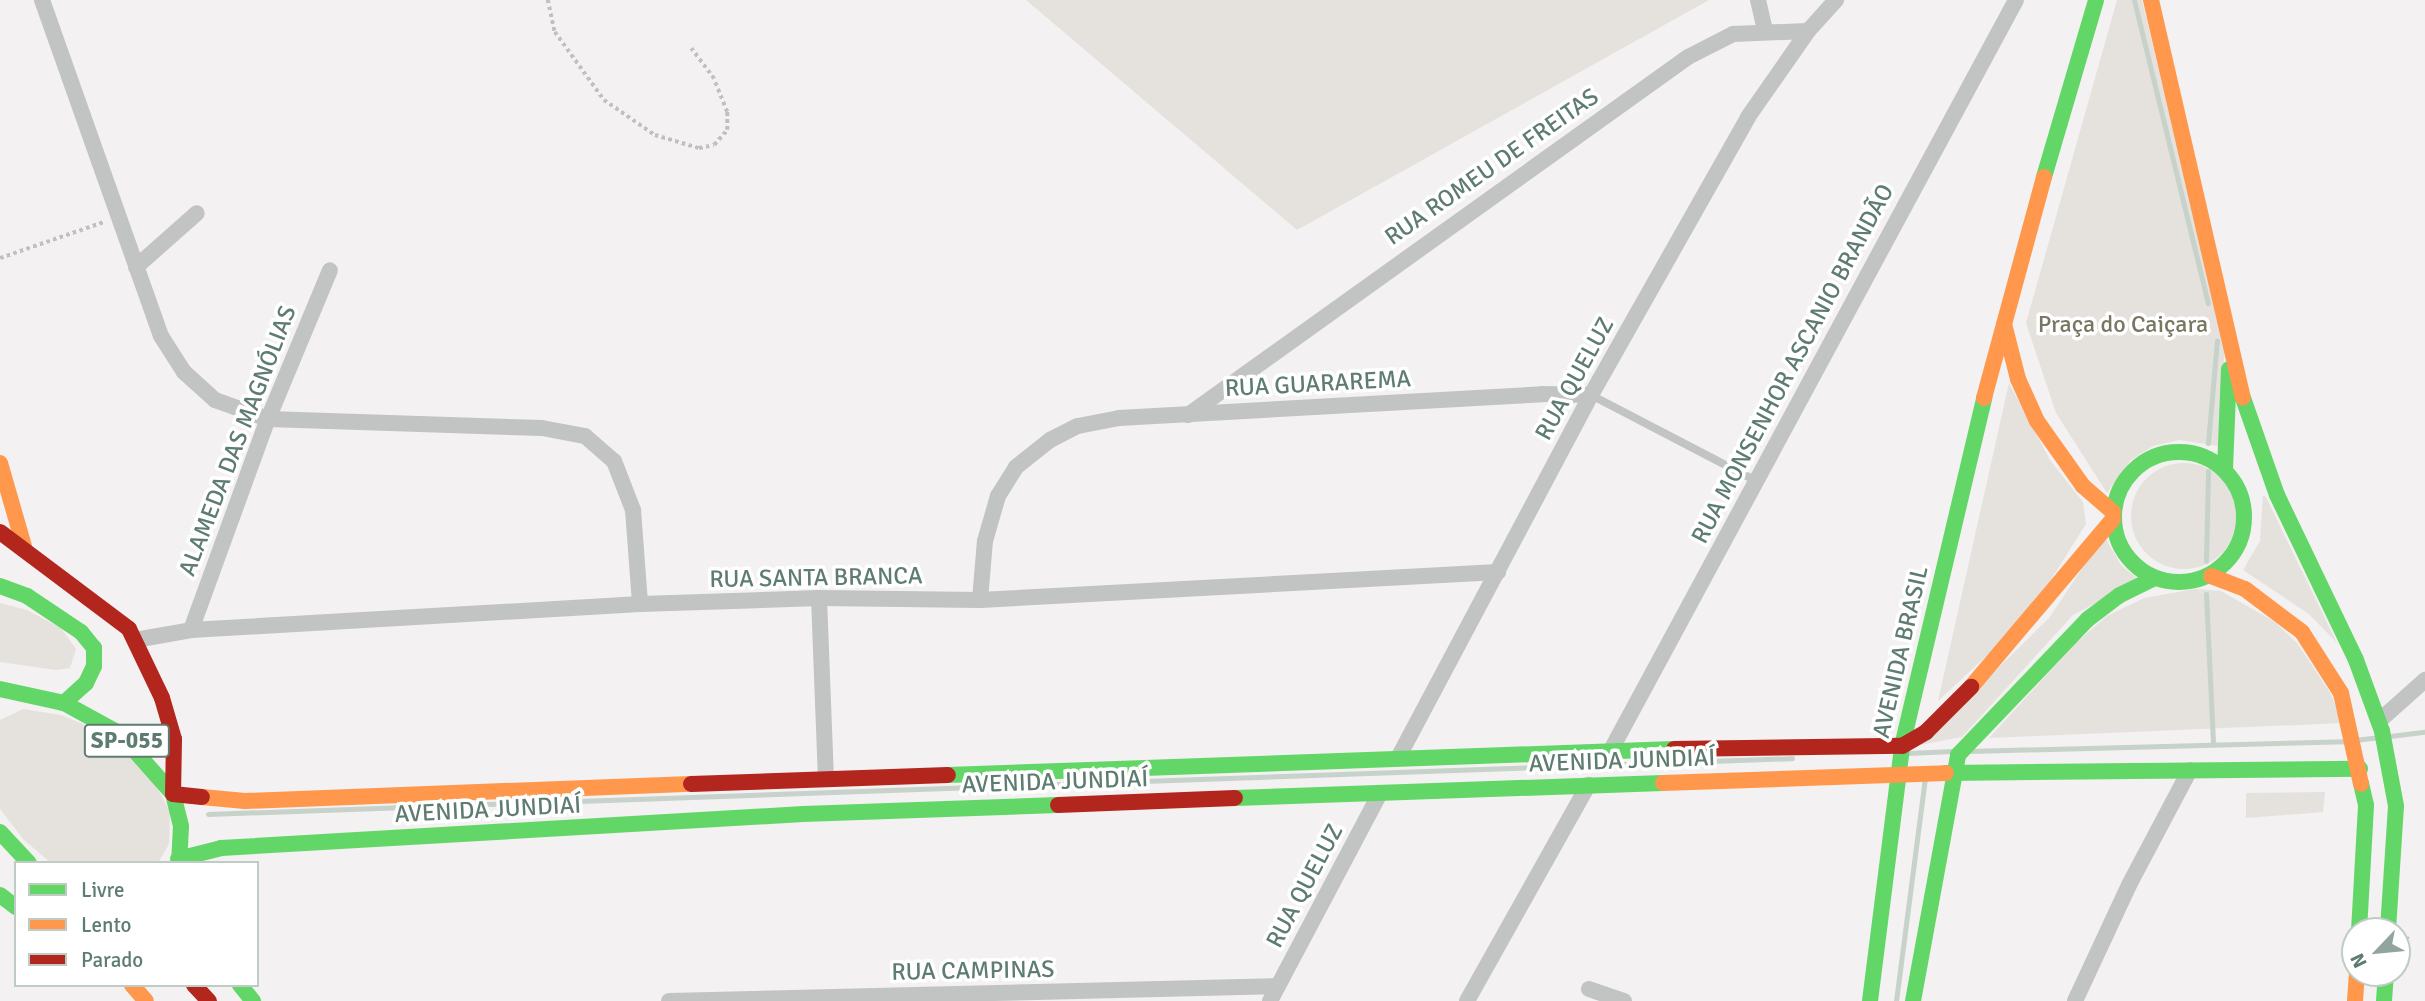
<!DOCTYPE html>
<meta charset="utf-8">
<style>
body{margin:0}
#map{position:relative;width:2425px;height:1001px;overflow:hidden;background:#f3f1f1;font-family:Signika,sans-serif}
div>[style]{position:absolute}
.green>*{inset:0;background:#e5e2de}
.round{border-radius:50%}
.stream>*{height:5px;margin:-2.5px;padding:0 2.5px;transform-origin:2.5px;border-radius:2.5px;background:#c6d2ca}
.path>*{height:3.5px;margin-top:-1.75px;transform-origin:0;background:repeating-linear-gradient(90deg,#bfc1c1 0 3.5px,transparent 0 7px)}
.lane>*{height:8px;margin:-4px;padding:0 4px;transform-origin:4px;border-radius:4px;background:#c1c4c2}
.street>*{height:16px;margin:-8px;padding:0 8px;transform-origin:8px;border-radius:8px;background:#c1c4c2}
.fast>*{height:16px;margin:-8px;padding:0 8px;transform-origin:8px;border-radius:8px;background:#63d668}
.fast>.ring{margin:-8px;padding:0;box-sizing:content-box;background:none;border:16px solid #63d668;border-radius:50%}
.slow>*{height:16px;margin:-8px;padding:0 8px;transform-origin:8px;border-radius:8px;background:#ff974d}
.jam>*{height:16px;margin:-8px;padding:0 8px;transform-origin:8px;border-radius:8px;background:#b3261e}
span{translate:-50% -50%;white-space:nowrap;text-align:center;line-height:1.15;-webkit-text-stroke:7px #fff;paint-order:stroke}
.shield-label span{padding:2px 5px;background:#fff;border:2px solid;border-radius:5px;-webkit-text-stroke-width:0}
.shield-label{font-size:23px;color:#5e7c6f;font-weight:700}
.street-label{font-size:24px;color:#5e7c6f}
.park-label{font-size:24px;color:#797761}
.legend{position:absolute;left:14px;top:861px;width:245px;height:126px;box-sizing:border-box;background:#fff;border:2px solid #bfcbc5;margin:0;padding:9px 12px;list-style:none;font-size:21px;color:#5e7c6f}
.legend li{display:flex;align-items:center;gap:14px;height:35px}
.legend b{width:35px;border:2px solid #bfcbc5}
.north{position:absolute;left:2341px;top:917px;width:70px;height:70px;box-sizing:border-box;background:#fff;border:2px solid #bfcbc5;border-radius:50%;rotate:244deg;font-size:19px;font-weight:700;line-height:28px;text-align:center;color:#5e7c6f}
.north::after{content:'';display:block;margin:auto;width:24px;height:32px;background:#92a59c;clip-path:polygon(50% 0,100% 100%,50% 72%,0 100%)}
</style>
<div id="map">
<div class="green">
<div style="clip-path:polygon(1026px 0,1709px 0,1297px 230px)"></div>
<div style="clip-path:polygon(2117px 0,2142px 0,2225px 346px,2218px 446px,2179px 440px,2153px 446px,2131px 460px,2107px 493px,2056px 413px,2026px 323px)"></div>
<div style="clip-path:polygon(2009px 383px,2050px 460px,2083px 502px,2086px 524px,2043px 592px,1995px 648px,1938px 701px)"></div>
<div class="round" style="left:2131px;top:463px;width:106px;height:106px"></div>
<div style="clip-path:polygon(2263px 495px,2266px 497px,2337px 643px,2309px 614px,2243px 570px,2260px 541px)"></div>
<div style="clip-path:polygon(2104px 536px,2121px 565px,2139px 580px,2073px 615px,1962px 737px,1920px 745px,2049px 618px)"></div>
<div style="clip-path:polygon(2195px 589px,2221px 591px,2275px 622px,2297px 643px,2331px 694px,2342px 723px,1989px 738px,2076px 643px,2107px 616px,2144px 598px)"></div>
<div style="clip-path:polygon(0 603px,27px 610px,61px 628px,76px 649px,70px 668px,56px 670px,0 662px)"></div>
<div style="clip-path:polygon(23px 709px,61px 715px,99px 731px,151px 776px,170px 812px,169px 844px,158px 863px,51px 863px,23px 839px,0 809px,0 720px)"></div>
<div style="clip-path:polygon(2325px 792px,2323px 812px,2246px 818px,2246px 793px)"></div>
</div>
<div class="stream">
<div style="left:2134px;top:0;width:312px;rotate:76.3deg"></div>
<div style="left:2208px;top:443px;width:103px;rotate:-85deg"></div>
<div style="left:2206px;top:561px;width:90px;rotate:-88.7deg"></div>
<div style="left:2206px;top:594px;width:150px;rotate:87.3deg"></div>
<div style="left:2390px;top:736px;width:35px;rotate:-7deg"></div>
<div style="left:2355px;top:740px;width:25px;rotate:-7deg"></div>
<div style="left:1970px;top:751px;width:375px;rotate:-1.5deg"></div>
<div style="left:1907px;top:753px;width:46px;rotate:-2.5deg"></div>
<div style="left:208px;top:814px;width:1585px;rotate:-2.02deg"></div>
<div style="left:1896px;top:1001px;width:224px;rotate:-82.6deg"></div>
</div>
<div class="path">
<div style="left:548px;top:0;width:33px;rotate:78deg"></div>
<div style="left:555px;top:32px;width:84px;rotate:54.2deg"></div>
<div style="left:604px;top:100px;width:62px;rotate:34.5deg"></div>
<div style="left:655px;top:135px;width:46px;rotate:16.5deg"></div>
<div style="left:699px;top:148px;width:15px;rotate:-11deg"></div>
<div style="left:714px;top:145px;width:20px;rotate:-49deg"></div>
<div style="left:727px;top:130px;width:18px;rotate:-90deg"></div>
<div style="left:727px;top:112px;width:35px;rotate:-112deg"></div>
<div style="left:714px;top:79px;width:38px;rotate:-127deg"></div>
<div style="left:0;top:258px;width:110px;rotate:-19.1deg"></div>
<div style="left:2406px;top:967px;width:30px;rotate:-88deg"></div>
</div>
<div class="lane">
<div style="left:1591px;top:395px;width:186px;rotate:27.5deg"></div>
</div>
<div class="street">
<div style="left:42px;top:0;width:356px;rotate:70.5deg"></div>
<div style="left:161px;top:336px;width:43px;rotate:57.4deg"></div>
<div style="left:184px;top:372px;width:42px;rotate:42.1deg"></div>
<div style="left:215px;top:400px;width:56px;rotate:19.7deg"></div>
<div style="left:268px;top:419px;width:274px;rotate:1.9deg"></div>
<div style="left:542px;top:428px;width:44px;rotate:10.5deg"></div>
<div style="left:585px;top:436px;width:38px;rotate:41deg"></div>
<div style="left:614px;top:461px;width:53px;rotate:68.8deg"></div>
<div style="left:633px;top:510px;width:94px;rotate:85.7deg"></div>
<div style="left:1758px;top:0;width:32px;rotate:77deg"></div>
<div style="left:136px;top:267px;width:81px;rotate:-41.5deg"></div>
<div style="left:1188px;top:415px;width:615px;rotate:-35.6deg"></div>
<div style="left:1688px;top:57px;width:51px;rotate:-27.1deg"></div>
<div style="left:1733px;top:34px;width:75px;rotate:-2.3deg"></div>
<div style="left:1808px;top:31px;width:42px;rotate:-47.9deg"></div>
<div style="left:819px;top:598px;width:179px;rotate:87.8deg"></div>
<div style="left:980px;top:600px;width:59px;rotate:-85.2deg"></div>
<div style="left:985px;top:541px;width:47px;rotate:-73.9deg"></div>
<div style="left:998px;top:496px;width:34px;rotate:-58deg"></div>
<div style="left:1016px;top:467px;width:43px;rotate:-38.5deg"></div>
<div style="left:1050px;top:440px;width:31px;rotate:-27deg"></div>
<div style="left:1078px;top:426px;width:42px;rotate:-11deg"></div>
<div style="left:1119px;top:418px;width:424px;rotate:-3.2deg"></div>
<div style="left:1542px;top:394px;width:49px;rotate:1.2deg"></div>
<div style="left:191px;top:630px;width:225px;rotate:-70deg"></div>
<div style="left:268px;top:419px;width:161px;rotate:-67.4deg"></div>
<div style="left:135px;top:640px;width:57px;rotate:-10.1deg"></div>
<div style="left:191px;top:630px;width:450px;rotate:-3.3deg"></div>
<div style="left:640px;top:604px;width:179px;rotate:-1.9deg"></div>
<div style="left:819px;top:598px;width:161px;rotate:0.7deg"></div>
<div style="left:980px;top:600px;width:519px;rotate:-3.09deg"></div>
<div style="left:2379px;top:721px;width:62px;rotate:-41.7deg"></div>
<div style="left:1611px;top:750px;width:852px;rotate:-61.63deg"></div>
<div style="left:1398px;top:758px;width:411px;rotate:-62deg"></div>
<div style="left:1591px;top:395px;width:319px;rotate:-60.5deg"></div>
<div style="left:1748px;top:117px;width:105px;rotate:-55.1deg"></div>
<div style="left:1589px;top:989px;width:37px;rotate:19deg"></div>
<div style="left:669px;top:1001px;width:609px;rotate:-1.41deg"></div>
<div style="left:1270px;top:1001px;width:235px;rotate:-62.1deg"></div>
<div style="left:1467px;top:1001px;width:248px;rotate:-60.7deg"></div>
<div style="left:2075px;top:1001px;width:128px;rotate:-65deg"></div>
<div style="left:2129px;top:885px;width:130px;rotate:-62.1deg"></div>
</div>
<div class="fast">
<div style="left:2044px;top:177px;width:184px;rotate:-73.6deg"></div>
<div style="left:2243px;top:398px;width:103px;rotate:70.7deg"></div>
<div style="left:2277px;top:495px;width:183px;rotate:64.4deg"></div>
<div style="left:2356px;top:660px;width:76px;rotate:69.9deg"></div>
<div style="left:2382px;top:731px;width:76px;rotate:79.4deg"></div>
<div style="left:2396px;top:806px;width:125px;rotate:93.7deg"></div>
<div class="ring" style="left:2114px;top:452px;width:114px;height:114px"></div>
<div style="left:2225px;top:469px;width:100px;rotate:-87.7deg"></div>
<div style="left:0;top:586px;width:29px;rotate:20deg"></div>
<div style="left:27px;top:596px;width:65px;rotate:33.7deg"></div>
<div style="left:81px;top:632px;width:21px;rotate:51deg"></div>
<div style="left:94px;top:648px;width:18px;rotate:90deg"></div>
<div style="left:94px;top:666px;width:19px;rotate:115deg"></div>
<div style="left:86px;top:683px;width:30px;rotate:138deg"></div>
<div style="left:0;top:689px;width:66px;rotate:12.3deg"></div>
<div style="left:64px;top:703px;width:63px;rotate:28.6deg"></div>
<div style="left:119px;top:733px;width:81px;rotate:48.5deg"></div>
<div style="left:173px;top:794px;width:33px;rotate:76deg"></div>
<div style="left:181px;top:826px;width:37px;rotate:93deg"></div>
<div style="left:1946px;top:773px;width:414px;rotate:-0.6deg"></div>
<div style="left:948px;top:775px;width:726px;rotate:-2.05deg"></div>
<div style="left:1235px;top:798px;width:428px;rotate:-2deg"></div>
<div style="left:0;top:832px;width:42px;rotate:46.9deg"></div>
<div style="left:178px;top:859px;width:44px;rotate:-14.3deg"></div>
<div style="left:221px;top:848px;width:583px;rotate:-3.34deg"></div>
<div style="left:803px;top:814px;width:255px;rotate:-2deg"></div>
<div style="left:0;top:895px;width:20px;rotate:37deg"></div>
<div style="left:2359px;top:931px;width:126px;rotate:-86.8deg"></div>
<div style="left:2366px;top:805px;width:22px;rotate:-103deg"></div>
<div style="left:240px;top:985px;width:21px;rotate:51deg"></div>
<div style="left:1870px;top:1001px;width:257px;rotate:-82.8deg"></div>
<div style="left:1902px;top:746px;width:358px;rotate:-76.7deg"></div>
<div style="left:1913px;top:1001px;width:250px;rotate:-79.6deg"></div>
<div style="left:1958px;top:755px;width:188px;rotate:-46.3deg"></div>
<div style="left:2088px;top:619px;width:40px;rotate:-37deg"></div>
<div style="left:2120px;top:595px;width:39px;rotate:-26deg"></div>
<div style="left:2384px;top:1001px;width:28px;rotate:-86deg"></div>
</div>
<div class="slow">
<div style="left:2151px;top:0;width:408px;rotate:77deg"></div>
<div style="left:2004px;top:324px;width:57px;rotate:75.7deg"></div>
<div style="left:2018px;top:379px;width:46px;rotate:65.7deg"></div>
<div style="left:2037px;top:421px;width:80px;rotate:54.7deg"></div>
<div style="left:2083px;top:486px;width:40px;rotate:41deg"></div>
<div style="left:1984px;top:398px;width:229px;rotate:-74.8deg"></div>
<div style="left:0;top:463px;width:86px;rotate:73.9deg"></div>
<div style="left:2211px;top:576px;width:36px;rotate:21deg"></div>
<div style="left:2245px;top:589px;width:71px;rotate:37deg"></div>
<div style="left:2302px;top:632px;width:72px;rotate:57.4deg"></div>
<div style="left:2341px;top:693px;width:93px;rotate:77.6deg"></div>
<div style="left:1971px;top:687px;width:220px;rotate:-49.8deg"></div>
<div style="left:1663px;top:783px;width:283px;rotate:-2deg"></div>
<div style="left:202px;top:797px;width:43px;rotate:5.3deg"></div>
<div style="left:245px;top:801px;width:446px;rotate:-2.2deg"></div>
<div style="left:132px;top:985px;width:21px;rotate:49deg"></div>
<div style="left:2355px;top:1001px;width:28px;rotate:-86deg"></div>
</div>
<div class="jam">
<div style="left:0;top:532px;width:161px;rotate:36.9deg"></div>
<div style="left:129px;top:629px;width:76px;rotate:64.4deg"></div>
<div style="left:162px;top:698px;width:43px;rotate:73.7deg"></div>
<div style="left:174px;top:739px;width:55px;rotate:91deg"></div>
<div style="left:173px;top:794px;width:29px;rotate:6deg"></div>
<div style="left:1674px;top:749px;width:228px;rotate:-0.8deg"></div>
<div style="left:1902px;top:746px;width:28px;rotate:-30deg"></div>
<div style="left:1926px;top:732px;width:64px;rotate:-45deg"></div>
<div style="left:691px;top:784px;width:257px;rotate:-2deg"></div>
<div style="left:1058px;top:805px;width:177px;rotate:-2.3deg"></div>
<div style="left:194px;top:985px;width:22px;rotate:47deg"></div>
</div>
<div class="shield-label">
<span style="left:127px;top:741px">SP-055</span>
</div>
<div class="street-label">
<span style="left:1492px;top:167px;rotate:-35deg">RUA ROMEU DE FREITAS</span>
<span style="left:1793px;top:364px;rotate:-62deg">RUA MONSENHOR ASCANIO BRANDÃO</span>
<span style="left:1575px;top:379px;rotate:-61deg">RUA QUELUZ</span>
<span style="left:1318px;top:384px;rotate:-3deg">RUA GUARAREMA</span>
<span style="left:238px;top:441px;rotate:-69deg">ALAMEDA DAS MAGNÓLIAS</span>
<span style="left:816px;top:578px;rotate:-1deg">RUA SANTA BRANCA</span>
<span style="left:1901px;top:652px;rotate:-77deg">AVENIDA BRASIL</span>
<span style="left:1622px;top:761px;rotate:-2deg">AVENIDA JUNDIAÍ</span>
<span style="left:1055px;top:782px;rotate:-2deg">AVENIDA JUNDIAÍ</span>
<span style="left:488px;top:810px;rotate:-3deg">AVENIDA JUNDIAÍ</span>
<span style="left:1305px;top:886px;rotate:-62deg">RUA QUELUZ</span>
<span style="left:973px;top:971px;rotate:-1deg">RUA CAMPINAS</span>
</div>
<div class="park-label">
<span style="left:2123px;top:325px">Praça do Caiçara</span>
</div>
<ul class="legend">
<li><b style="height:9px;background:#63d668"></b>Livre</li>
<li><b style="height:9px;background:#ff974d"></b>Lento</li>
<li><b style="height:9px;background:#b3261e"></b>Parado</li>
</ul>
<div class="north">N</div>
</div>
